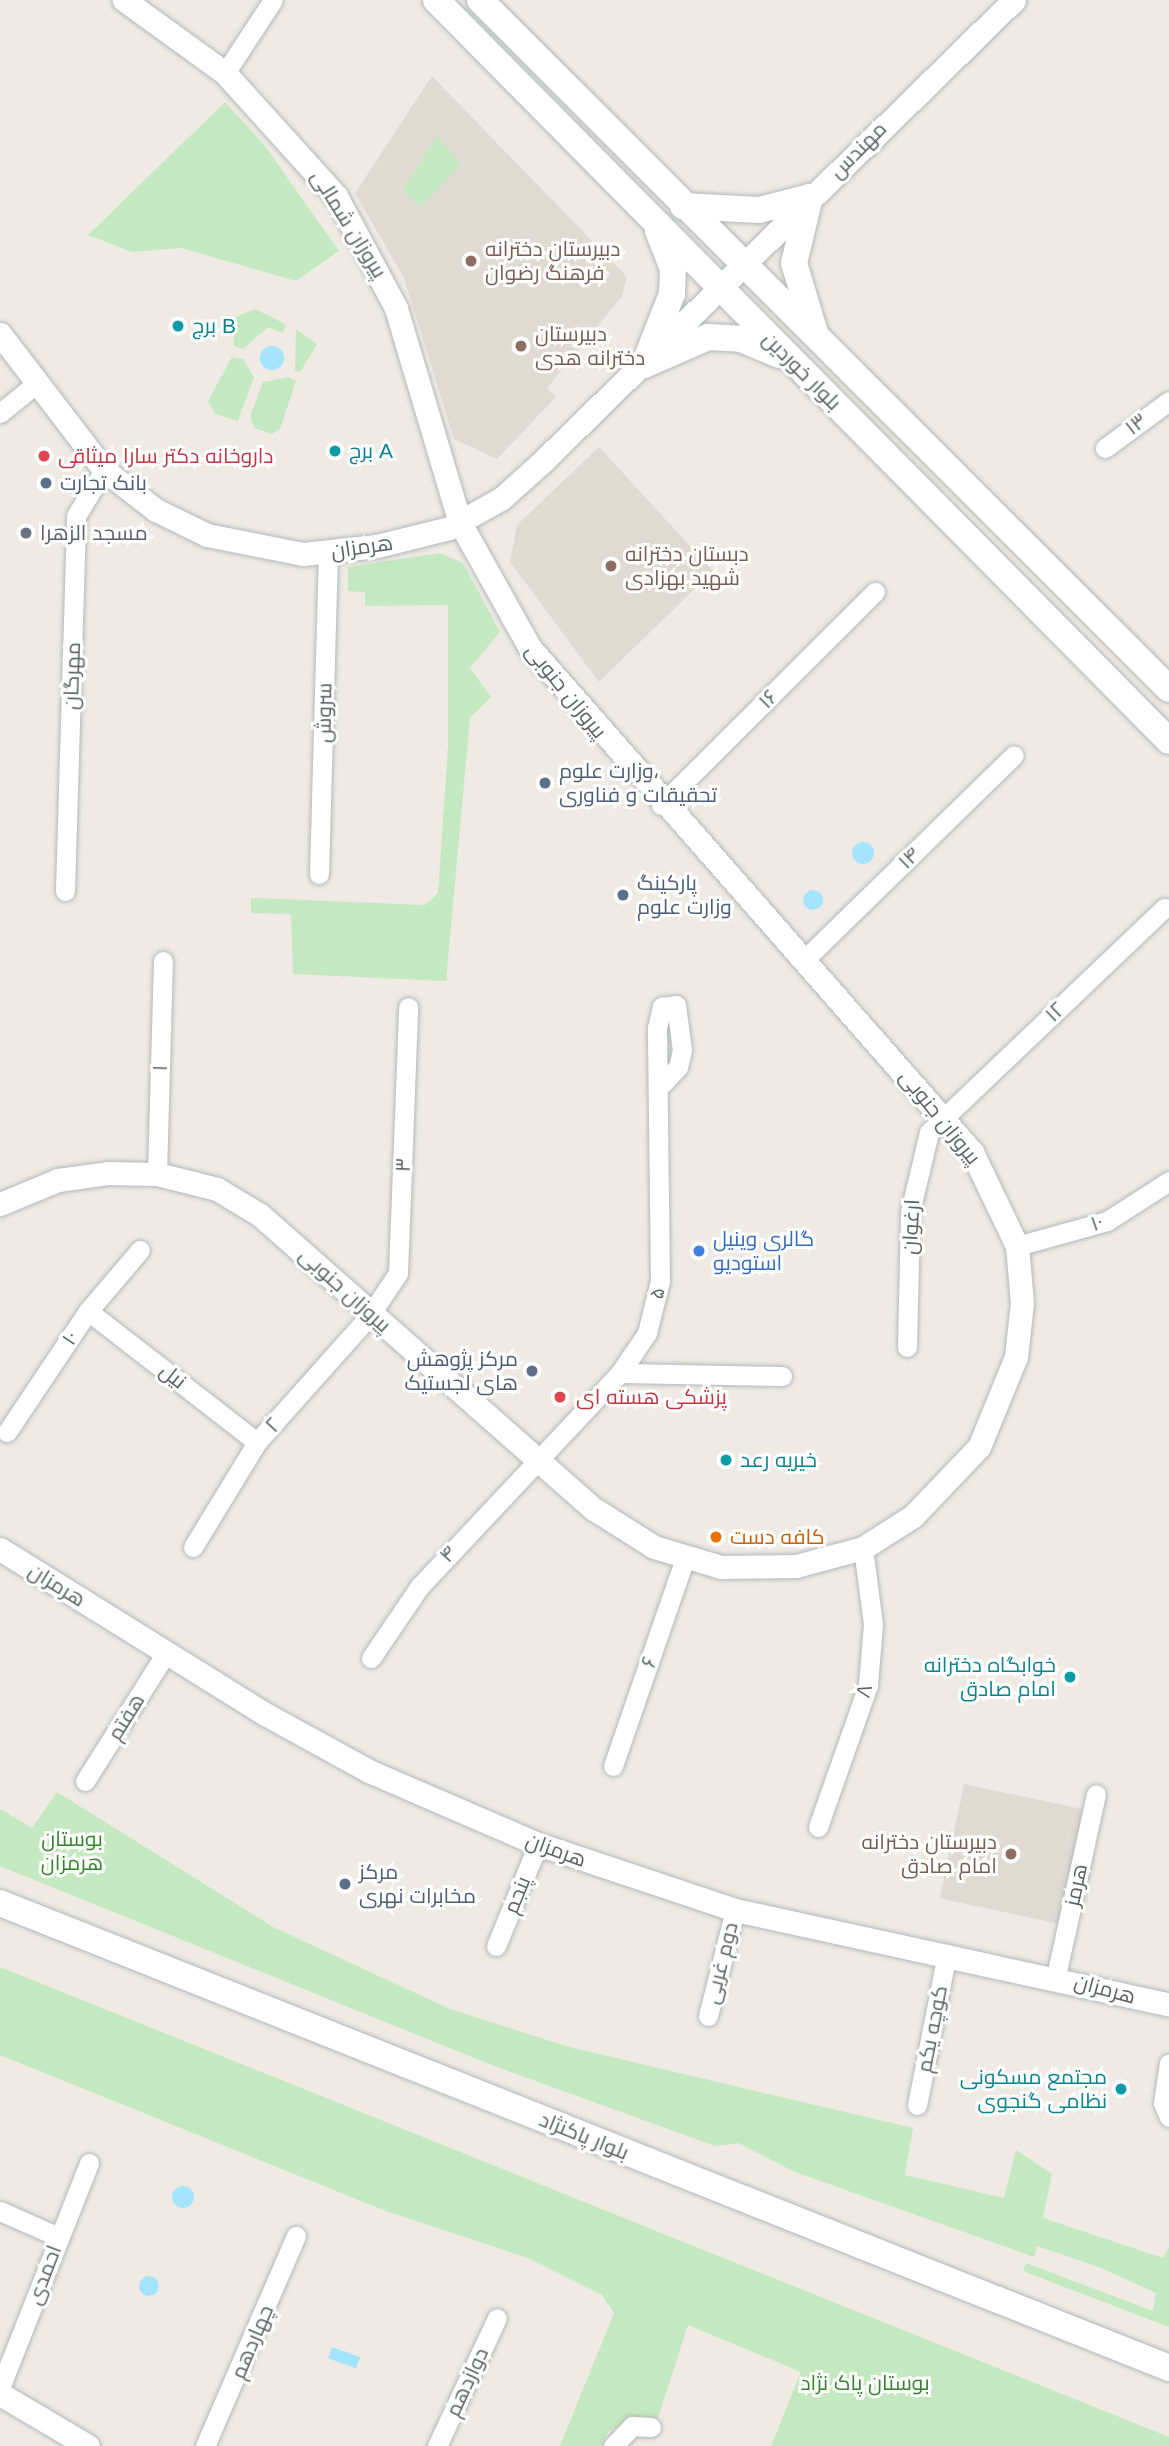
<!DOCTYPE html>
<meta charset="utf-8">
<style>
body{margin:0}
#map{position:relative;width:1169px;height:2446px;overflow:hidden;background:#efebe4;font-family:Arial,Cairo,sans-serif}
div>[style]{position:absolute}
.education>*{inset:0;background:#dfdad2;transform-origin:0 0}
.green>*{inset:0;background:#c4e8bf}
.water>*{inset:0;background:#a4e4ff;transform-origin:0 0}
.round{border-radius:50%}
.roads{filter:drop-shadow(0 0 2px #b4b8bc) drop-shadow(0 0 2px #b4b8bc)}
.minor>*{height:19px;margin:-9.5px;padding:0 9.5px;transform-origin:9.5px;border-radius:9.5px;background:#fff}
.tertiary>*{height:23px;margin:-11.5px;padding:0 11.5px;transform-origin:11.5px;border-radius:11.5px;background:#fff}
.secondary>*{height:26px;margin:-13px;padding:0 13px;transform-origin:13px;border-radius:13px;background:#fff}
.dots>*{width:19px;height:19px;translate:-50% -50%;box-sizing:border-box;border:4px solid #fff;border-radius:50%}
span{translate:-50% -50%;white-space:nowrap;text-align:center;line-height:1.15;-webkit-text-stroke:6px #fff;paint-order:stroke}
.street-label{font-size:21px;color:#5c6165}
.education-label{font-size:21px;color:#785e54}
.left{translate:0 -50%;text-align:left}
.right{translate:-100% -50%;text-align:right}
.culture-label{font-size:21px;color:#0d838f}
.health-label{font-size:21px;color:#be3a42}
.service-label{font-size:21px;color:#4e5e75}
.worship-label{font-size:21px;color:#5b616d}
.shop-label{font-size:21px;color:#366cbe}
.food-label{font-size:21px;color:#c56008}
.park-label{font-size:21px;color:#36822f}
</style>
<div id="map">
<div class="education">
<div style="clip-path:polygon(432px 76px,627px 277px,622px 296px,547px 388px,556px 397px,497px 459px,454px 439px,404px 278px,355px 193px)"></div>
<div style="clip-path:polygon(599px 447px,713px 571px,599px 682px,510px 562px,517px 525px)"></div>
<div style="left:964px;top:1784px;width:122px;height:117px;rotate:12deg"></div>
</div>
<div class="green">
<div style="clip-path:polygon(225px 102px,265px 146px,339px 251px,296px 281px,181px 248px,132px 252px,88px 235px)"></div>
<div style="clip-path:polygon(437px 136px,461px 164px,420px 207px,403px 190px)"></div>
<div style="clip-path:polygon(255px 309px,285px 324px,283px 333px,268px 327px,243px 349px,234px 346px,233px 318px)"></div>
<div style="clip-path:polygon(296px 329px,317px 344px,300px 372px,295px 371px)"></div>
<div style="clip-path:polygon(232px 357px,243px 359px,254px 377px,238px 421px,215px 414px,208px 401px)"></div>
<div style="clip-path:polygon(289px 377px,296px 381px,280px 429px,272px 434px,254px 428px,250px 416px,263px 382px)"></div>
<div style="clip-path:polygon(440px 553px,463px 563px,500px 632px,470px 668px,491px 697px,470px 718px,446px 981px,293px 974px,291px 914px,251px 913px,251px 898px,425px 905px,438px 893px,448px 747px,448px 605px,365px 606px,365px 592px,348px 591px,348px 567px)"></div>
<div style="clip-path:polygon(57px 1792px,275px 1928px,450px 2009px,569px 2047px,913px 2128px,905px 2175px,1004px 2198px,1016px 2150px,1052px 2174px,1043px 2218px,1163px 2258px,1169px 2247px,1169px 2327px,1023px 2271px,1026px 2263px,1153px 2311px,1156px 2293px,1099px 2267px,1037px 2246px,1034px 2257px,998px 2244px,795px 2172px,738px 2143px,715px 2146px,489px 2064px,0 1866px,0 1809px,32px 1828px)"></div>
<div style="clip-path:polygon(0 1967px,1169px 2437px,1169px 2446px,771px 2446px,801px 2372px,688px 2325px,657px 2421px,629px 2420px,608px 2432px,601px 2446px,560px 2446px,614px 2313px,602px 2295px,528px 2258px,386px 2211px,0 2055px)"></div>
</div>
<div class="water">
<div class="round" style="left:260px;top:346px;width:24px;height:24px"></div>
<div class="round" style="left:852px;top:842px;width:22px;height:22px"></div>
<div class="round" style="left:803px;top:890px;width:20px;height:20px"></div>
<div class="round" style="left:172px;top:2186px;width:22px;height:22px"></div>
<div class="round" style="left:139px;top:2276px;width:20px;height:20px"></div>
<div style="left:332px;top:2347px;width:30px;height:12px;rotate:20deg"></div>
</div>
<div class="roads">
<div class="minor">
<div style="left:225px;top:73px;width:87px;rotate:-56.7deg"></div>
<div style="left:0;top:413px;width:49px;rotate:-39.2deg"></div>
<div style="left:1105px;top:448px;width:79px;rotate:-36.3deg"></div>
<div style="left:661px;top:805px;width:302px;rotate:-44.9deg"></div>
<div style="left:319px;top:874px;width:323px;rotate:-88.4deg"></div>
<div style="left:65px;top:891px;width:375px;rotate:-88.3deg"></div>
<div style="left:76px;top:516px;width:54px;rotate:-58.7deg"></div>
<div style="left:804px;top:960px;width:293px;rotate:-44.3deg"></div>
<div style="left:157px;top:1174px;width:213px;rotate:-88.4deg"></div>
<div style="left:1017px;top:1246px;width:93px;rotate:-15.5deg"></div>
<div style="left:1107px;top:1221px;width:74px;rotate:-32.8deg"></div>
<div style="left:88px;top:1311px;width:214px;rotate:37.8deg"></div>
<div style="left:907px;top:1347px;width:135px;rotate:-88.7deg"></div>
<div style="left:910px;top:1212px;width:82px;rotate:-76.6deg"></div>
<div style="left:929px;top:1132px;width:325px;rotate:-43.6deg"></div>
<div style="left:620px;top:1373px;width:162px;rotate:1.1deg"></div>
<div style="left:7px;top:1432px;width:146px;rotate:-56.2deg"></div>
<div style="left:88px;top:1311px;width:80px;rotate:-49.6deg"></div>
<div style="left:193px;top:1547px;width:123px;rotate:-58.6deg"></div>
<div style="left:257px;top:1442px;width:170px;rotate:-48.3deg"></div>
<div style="left:370px;top:1315px;width:50px;rotate:-56.3deg"></div>
<div style="left:398px;top:1273px;width:266px;rotate:-87.8deg"></div>
<div style="left:371px;top:1658px;width:87px;rotate:-55.8deg"></div>
<div style="left:420px;top:1586px;width:292px;rotate:-46.8deg"></div>
<div style="left:620px;top:1373px;width:48px;rotate:-56deg"></div>
<div style="left:647px;top:1333px;width:54px;rotate:-76deg"></div>
<div style="left:660px;top:1281px;width:253px;rotate:-90.7deg"></div>
<div style="left:657px;top:1028px;width:22px;rotate:-77deg"></div>
<div style="left:662px;top:1007px;width:14px;rotate:-8deg"></div>
<div style="left:676px;top:1005px;width:45px;rotate:82.4deg"></div>
<div style="left:682px;top:1050px;width:17px;rotate:103deg"></div>
<div style="left:678px;top:1067px;width:23px;rotate:133deg"></div>
<div style="left:613px;top:1766px;width:220px;rotate:-70.9deg"></div>
<div style="left:85px;top:1781px;width:151px;rotate:-57.7deg"></div>
<div style="left:818px;top:1827px;width:151px;rotate:-70.6deg"></div>
<div style="left:868px;top:1685px;width:61px;rotate:-85.3deg"></div>
<div style="left:873px;top:1624px;width:77px;rotate:-97.5deg"></div>
<div style="left:496px;top:1946px;width:110px;rotate:-67.6deg"></div>
<div style="left:1056px;top:1976px;width:186px;rotate:-77.6deg"></div>
<div style="left:708px;top:2016px;width:109px;rotate:-75.7deg"></div>
<div style="left:917px;top:2105px;width:154px;rotate:-78.8deg"></div>
<div style="left:1169px;top:2117px;width:15px;rotate:-113deg"></div>
<div style="left:1163px;top:2103px;width:40px;rotate:-81.5deg"></div>
<div style="left:0;top:2211px;width:64px;rotate:23.8deg"></div>
<div style="left:0;top:2388px;width:242px;rotate:-68.4deg"></div>
<div style="left:205px;top:2446px;width:229px;rotate:-66.6deg"></div>
<div style="left:437px;top:2446px;width:141px;rotate:-64.9deg"></div>
<div style="left:613px;top:2446px;width:28px;rotate:-46deg"></div>
<div style="left:632px;top:2426px;width:19px;rotate:3deg"></div>
</div>
<div class="tertiary">
<div style="left:0;top:334px;width:171px;rotate:52.6deg"></div>
<div style="left:104px;top:470px;width:66px;rotate:37.6deg"></div>
<div style="left:156px;top:510px;width:57px;rotate:26.1deg"></div>
<div style="left:207px;top:535px;width:98px;rotate:11.2deg"></div>
<div style="left:303px;top:554px;width:74px;rotate:-6.2deg"></div>
<div style="left:377px;top:546px;width:74px;rotate:-14deg"></div>
<div style="left:449px;top:528px;width:61px;rotate:-29.5deg"></div>
<div style="left:502px;top:498px;width:54px;rotate:-42deg"></div>
<div style="left:542px;top:462px;width:660px;rotate:-44.39deg"></div>
<div style="left:0;top:1204px;width:63px;rotate:-22.5deg"></div>
<div style="left:58px;top:1180px;width:50px;rotate:-8deg"></div>
<div style="left:108px;top:1173px;width:49px;rotate:1.2deg"></div>
<div style="left:157px;top:1174px;width:62px;rotate:14deg"></div>
<div style="left:217px;top:1189px;width:50px;rotate:31.2deg"></div>
<div style="left:260px;top:1215px;width:445px;rotate:41.4deg"></div>
<div style="left:594px;top:1509px;width:71px;rotate:32.3deg"></div>
<div style="left:654px;top:1547px;width:70px;rotate:16.6deg"></div>
<div style="left:721px;top:1567px;width:75px;rotate:-0.8deg"></div>
<div style="left:796px;top:1566px;width:69px;rotate:-15deg"></div>
<div style="left:863px;top:1548px;width:59px;rotate:-32.6deg"></div>
<div style="left:913px;top:1516px;width:95px;rotate:-46.3deg"></div>
<div style="left:979px;top:1447px;width:97px;rotate:-67.7deg"></div>
<div style="left:1016px;top:1357px;width:54px;rotate:-83.7deg"></div>
<div style="left:1022px;top:1303px;width:57px;rotate:-95deg"></div>
<div style="left:1017px;top:1246px;width:104px;rotate:-115.6deg"></div>
<div style="left:972px;top:1152px;width:670px;rotate:-131.25deg"></div>
<div style="left:530px;top:648px;width:143px;rotate:-119.2deg"></div>
<div style="left:460px;top:523px;width:224px;rotate:-106.6deg"></div>
<div style="left:396px;top:308px;width:127px;rotate:-118.2deg"></div>
<div style="left:336px;top:196px;width:166px;rotate:-132.1deg"></div>
<div style="left:225px;top:73px;width:125px;rotate:-144.1deg"></div>
<div style="left:0;top:1549px;width:314px;rotate:31.9deg"></div>
<div style="left:267px;top:1715px;width:116px;rotate:28.8deg"></div>
<div style="left:369px;top:1771px;width:184px;rotate:23.4deg"></div>
<div style="left:538px;top:1844px;width:208px;rotate:18.5deg"></div>
<div style="left:735px;top:1910px;width:444px;rotate:12.3deg"></div>
<div style="left:0;top:2394px;width:102px;rotate:30.6deg"></div>
</div>
<div class="secondary">
<div style="left:436px;top:0;width:1042px;rotate:45.31deg"></div>
<div style="left:480px;top:0;width:974px;rotate:45deg"></div>
<div style="left:810px;top:197px;width:68px;rotate:103.6deg"></div>
<div style="left:794px;top:263px;width:73px;rotate:73.3deg"></div>
<div style="left:683px;top:206px;width:76px;rotate:3deg"></div>
<div style="left:759px;top:210px;width:53px;rotate:-14.3deg"></div>
<div style="left:644px;top:365px;width:70px;rotate:-23.6deg"></div>
<div style="left:708px;top:337px;width:33px;rotate:3deg"></div>
<div style="left:741px;top:339px;width:41px;rotate:22.8deg"></div>
<div style="left:644px;top:365px;width:76px;rotate:-68.5deg"></div>
<div style="left:672px;top:294px;width:25px;rotate:-88deg"></div>
<div style="left:673px;top:269px;width:41px;rotate:-111.5deg"></div>
<div style="left:0;top:1903px;width:1258px;rotate:21.69deg"></div>
</div>
</div>
<div class="dots">
<div style="left:471px;top:261px;background:#8d6e63"></div>
<div style="left:178px;top:326px;background:#0f9aa8"></div>
<div style="left:521px;top:346px;background:#8d6e63"></div>
<div style="left:335px;top:451px;background:#0f9aa8"></div>
<div style="left:44px;top:456px;background:#e0444e"></div>
<div style="left:46px;top:483px;background:#5c6f8a"></div>
<div style="left:26px;top:533px;background:#6b7280"></div>
<div style="left:611px;top:566px;background:#8d6e63"></div>
<div style="left:545px;top:783px;background:#5c6f8a"></div>
<div style="left:623px;top:895px;background:#5c6f8a"></div>
<div style="left:699px;top:1251px;background:#3f7fe0"></div>
<div style="left:532px;top:1371px;background:#5c6f8a"></div>
<div style="left:560px;top:1397px;background:#e0444e"></div>
<div style="left:726px;top:1460px;background:#0f9aa8"></div>
<div style="left:716px;top:1537px;background:#e8710a"></div>
<div style="left:1070px;top:1677px;background:#0f9aa8"></div>
<div style="left:1011px;top:1854px;background:#8d6e63"></div>
<div style="left:345px;top:1884px;background:#5c6f8a"></div>
<div style="left:1121px;top:2089px;background:#0f9aa8"></div>
</div>
<div class="street-label">
<span style="left:858px;top:150px;rotate:-45deg">مهندس</span>
<span style="left:349px;top:224px;rotate:58deg">پیروزان شمالی</span>
<span style="left:802px;top:371px;rotate:45deg">بلوار خوردین</span>
<span style="left:1136px;top:424px;rotate:-38deg">۱۳</span>
<span style="left:362px;top:547px;rotate:-8deg">هرمزان</span>
<span style="left:72px;top:676px;rotate:-88deg">مهرگان</span>
<span style="left:566px;top:691px;rotate:51deg">پیروزان جنوبی</span>
<span style="left:768px;top:699px;rotate:-45deg">۱۶</span>
<span style="left:324px;top:713px;rotate:-89deg">سروش</span>
<span style="left:909px;top:858px;rotate:-44deg">۱۴</span>
<span style="left:1055px;top:1012px;rotate:-44deg">۱۲</span>
<span style="left:160px;top:1068px;rotate:-88deg">۱</span>
<span style="left:940px;top:1117px;rotate:51deg">پیروزان جنوبی</span>
<span style="left:403px;top:1165px;rotate:-88deg">۳</span>
<span style="left:1097px;top:1223px;rotate:-19deg">۱۰</span>
<span style="left:911px;top:1227px;rotate:-87deg">ارغوان</span>
<span style="left:345px;top:1290px;rotate:42deg">پیروزان جنوبی</span>
<span style="left:657px;top:1293px;rotate:-77deg">۵</span>
<span style="left:70px;top:1338px;rotate:-56deg">۱۰</span>
<span style="left:173px;top:1376px;rotate:38deg">نیل</span>
<span style="left:273px;top:1425px;rotate:-48deg">۲</span>
<span style="left:448px;top:1554px;rotate:-48deg">۴</span>
<span style="left:57px;top:1585px;rotate:32deg">هرمزان</span>
<span style="left:649px;top:1662px;rotate:-71deg">۶</span>
<span style="left:864px;top:1691px;rotate:-75deg">۸</span>
<span style="left:126px;top:1717px;rotate:-58deg">هفتم</span>
<span style="left:556px;top:1850px;rotate:20deg">هرمزان</span>
<span style="left:1076px;top:1885px;rotate:-78deg">هرمز</span>
<span style="left:517px;top:1895px;rotate:-68deg">پنجم</span>
<span style="left:721px;top:1963px;rotate:-76deg">دوم غربی</span>
<span style="left:1105px;top:1989px;rotate:15deg">هرمزان</span>
<span style="left:932px;top:2029px;rotate:-79deg">کوچه یکم</span>
<span style="left:584px;top:2136px;rotate:22deg">بلوار پاکنژاد</span>
<span style="left:44px;top:2275px;rotate:-69deg">احمدی</span>
<span style="left:252px;top:2342px;rotate:-67deg">چهاردهم</span>
<span style="left:467px;top:2382px;rotate:-65deg">دوازدهم</span>
</div>
<div class="education-label">
<span class="left" style="left:485px;top:261px">دبیرستان دخترانه<br>فرهنگ رضوان</span>
<span class="left" style="left:535px;top:346px">دبیرستان<br>دخترانه هدی</span>
<span class="left" style="left:625px;top:566px">دبستان دخترانه<br>شهید بهزادی</span>
<span class="right" style="left:997px;top:1854px">دبیرستان دخترانه<br>امام صادق</span>
</div>
<div class="culture-label">
<span class="left" style="left:192px;top:326px">برج B</span>
<span class="left" style="left:349px;top:451px">برج A</span>
<span class="left" style="left:740px;top:1460px">خیریه رعد</span>
<span class="right" style="left:1056px;top:1677px">خوابگاه دخترانه<br>امام صادق</span>
<span class="right" style="left:1107px;top:2089px">مجتمع مسکونی<br>نظامی گنجوی</span>
</div>
<div class="health-label">
<span class="left" style="left:58px;top:456px">داروخانه دکتر سارا میثاقی</span>
<span class="left" style="left:576px;top:1397px">پزشکی هسته ای</span>
</div>
<div class="service-label">
<span class="left" style="left:60px;top:483px">بانک تجارت</span>
<span class="left" style="left:559px;top:783px">وزارت علوم،<br>تحقیقات و فناوری</span>
<span class="left" style="left:637px;top:895px">پارکینگ<br>وزارت علوم</span>
<span class="right" style="left:518px;top:1371px">مرکز پژوهش<br>های لجستیک</span>
<span class="left" style="left:359px;top:1884px">مرکز<br>مخابرات نهری</span>
</div>
<div class="worship-label">
<span class="left" style="left:40px;top:533px">مسجد الزهرا</span>
</div>
<div class="shop-label">
<span class="left" style="left:713px;top:1251px">گالری وینیل<br>استودیو</span>
</div>
<div class="food-label">
<span class="left" style="left:730px;top:1537px">کافه دست</span>
</div>
<div class="park-label">
<span style="left:72px;top:1851px">بوستان<br>هرمزان</span>
<span style="left:865px;top:2383px">بوستان پاک نژاد</span>
</div>
</div>
